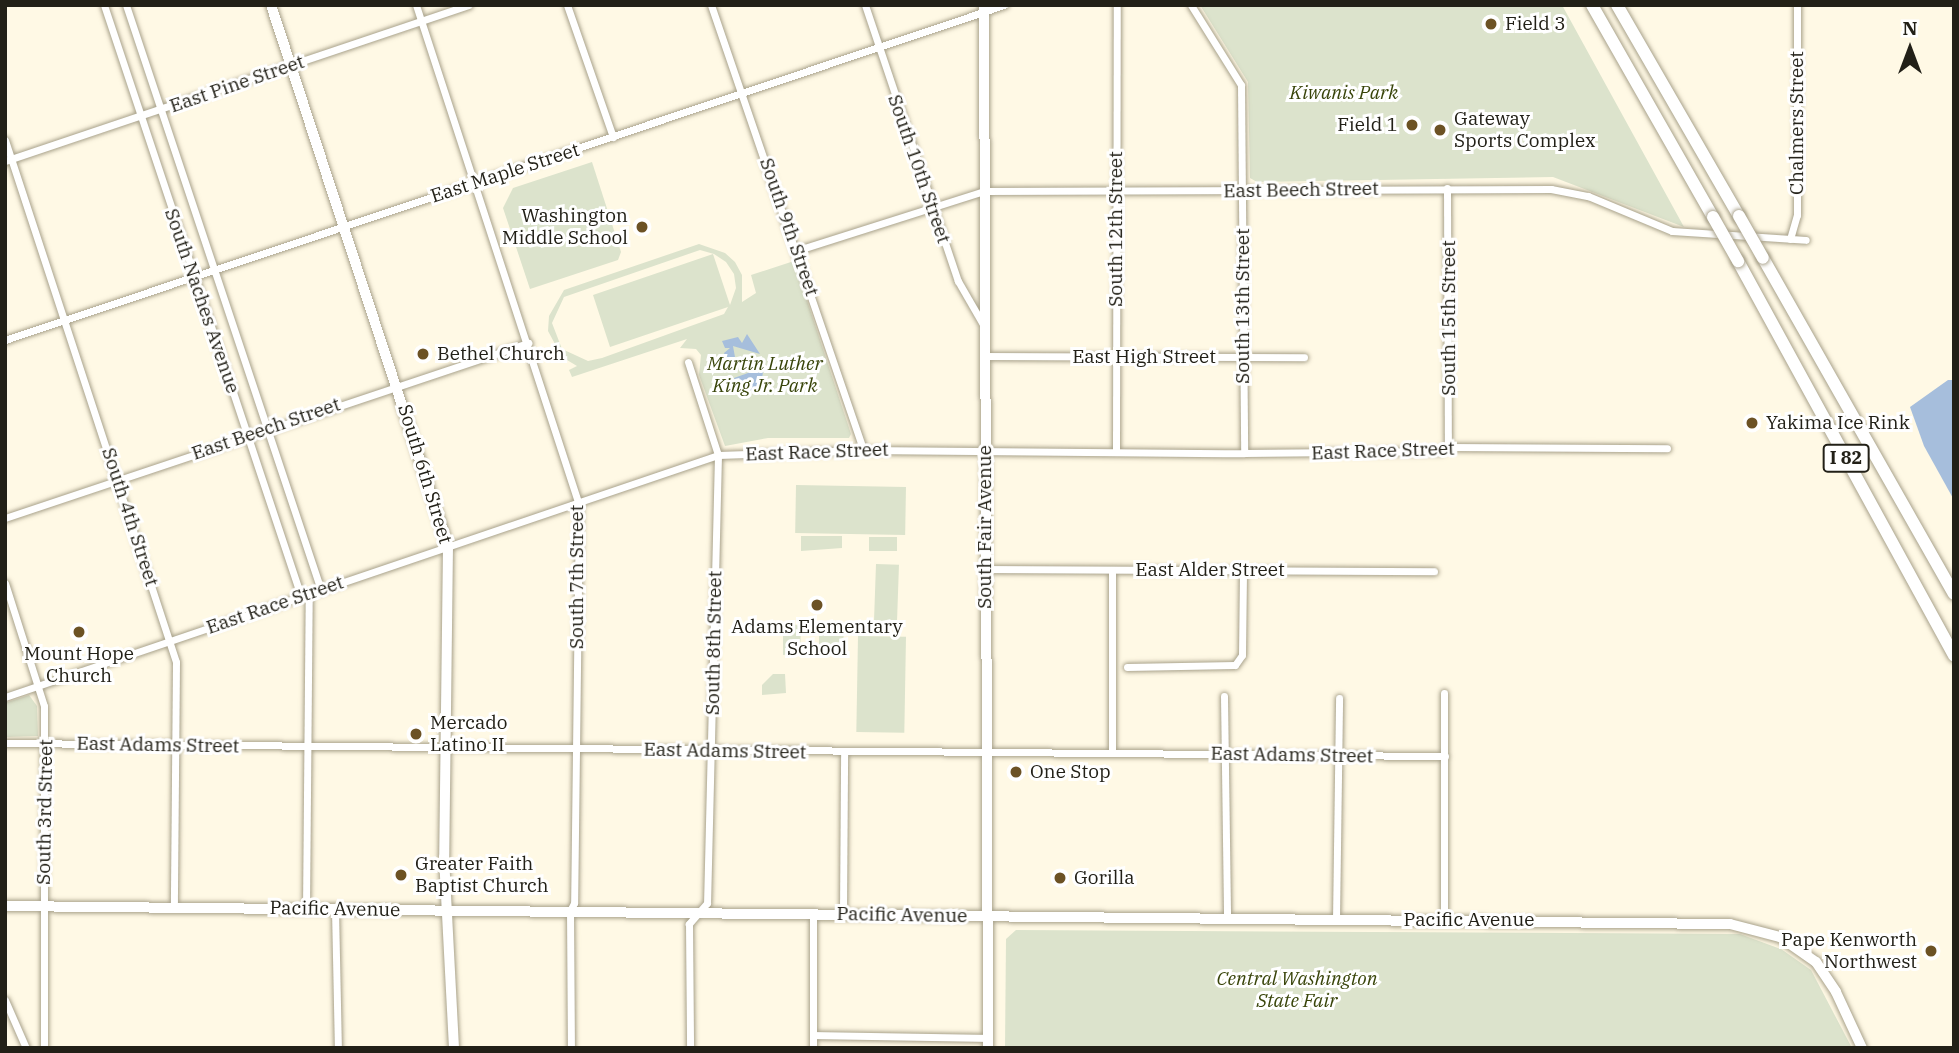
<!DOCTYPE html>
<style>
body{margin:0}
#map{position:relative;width:1959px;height:1053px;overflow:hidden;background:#fff9e5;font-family:"IBM Plex Serif",serif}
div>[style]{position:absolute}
.green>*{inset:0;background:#dce3cc;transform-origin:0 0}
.water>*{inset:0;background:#a6bedc}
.roads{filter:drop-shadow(0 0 2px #a9a28b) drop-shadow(0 0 2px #a9a28b)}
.street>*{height:7px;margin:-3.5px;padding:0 3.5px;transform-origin:3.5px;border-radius:3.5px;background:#fff}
.secondary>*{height:10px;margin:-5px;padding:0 5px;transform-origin:5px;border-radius:5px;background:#fff}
.highway>*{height:12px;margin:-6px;padding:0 6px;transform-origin:6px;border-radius:6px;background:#fff}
.bridges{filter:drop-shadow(0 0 2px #a9a28b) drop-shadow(0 0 2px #a9a28b)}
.highway-bridge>*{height:12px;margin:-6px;padding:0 6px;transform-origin:6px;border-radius:6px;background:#fff}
.dots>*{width:19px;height:19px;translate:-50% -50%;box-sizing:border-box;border:4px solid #fff;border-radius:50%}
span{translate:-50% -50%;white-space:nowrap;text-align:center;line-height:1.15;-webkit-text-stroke:6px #fff;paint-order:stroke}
.shield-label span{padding:2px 5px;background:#fff;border:2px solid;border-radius:5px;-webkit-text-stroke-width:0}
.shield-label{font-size:18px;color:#222017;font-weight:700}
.poi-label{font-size:19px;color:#222017}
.left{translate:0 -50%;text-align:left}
.right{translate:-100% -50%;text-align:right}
.street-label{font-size:19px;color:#222017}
.park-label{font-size:19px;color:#384409;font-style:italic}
.frame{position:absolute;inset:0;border:7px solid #222017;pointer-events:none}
.north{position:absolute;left:1875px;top:14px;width:70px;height:70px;-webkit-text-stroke:5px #fff;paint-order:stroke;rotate:0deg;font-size:19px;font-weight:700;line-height:28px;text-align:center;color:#222017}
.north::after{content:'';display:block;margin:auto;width:24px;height:32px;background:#222017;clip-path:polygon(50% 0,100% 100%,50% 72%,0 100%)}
</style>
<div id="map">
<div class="green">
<div style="clip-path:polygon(1200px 5px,1562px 5px,1684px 227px,1553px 177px,1257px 182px,1250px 178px,1248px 82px)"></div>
<div style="clip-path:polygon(592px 162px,621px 252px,618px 260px,530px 289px,503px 208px,513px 188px)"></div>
<div style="clip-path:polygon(evenodd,699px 244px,725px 253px,735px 262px,742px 275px,742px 302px,756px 293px,751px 275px,794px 261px,851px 434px,849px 438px,768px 438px,725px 446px,699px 375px,701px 355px,696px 349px,680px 348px,687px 339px,572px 377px,569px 370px,577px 366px,562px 357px,548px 331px,549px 316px,564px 290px,699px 244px,700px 250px,714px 254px,726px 262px,734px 274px,736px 288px,730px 305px,713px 254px,593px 295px,610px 347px,728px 307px,724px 314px,602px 358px,588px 361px,562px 349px,552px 323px,564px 297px,700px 250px)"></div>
<div style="left:796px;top:485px;width:110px;height:48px;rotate:1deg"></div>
<div style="clip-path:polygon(801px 536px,842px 536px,842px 548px,801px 551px)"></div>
<div style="left:869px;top:537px;width:28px;height:14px"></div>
<div style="left:876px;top:564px;width:23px;height:60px;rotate:2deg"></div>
<div style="clip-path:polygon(789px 622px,801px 627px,800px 653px,783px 655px,783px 626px)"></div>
<div style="clip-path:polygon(819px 622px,845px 622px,842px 652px,819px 649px)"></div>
<div style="left:858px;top:636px;width:48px;height:96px;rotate:1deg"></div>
<div style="clip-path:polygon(773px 674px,785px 674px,786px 693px,762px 695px,762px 685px)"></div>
<div style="clip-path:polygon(29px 695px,37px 706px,38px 736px,5px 737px,5px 703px)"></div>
<div style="clip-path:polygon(1016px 930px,1740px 934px,1781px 949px,1811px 970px,1852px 1048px,1005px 1048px,1006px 939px)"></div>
</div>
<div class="water">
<div style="clip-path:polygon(747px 334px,760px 354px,733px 346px,735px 357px,726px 359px,724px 353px,730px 348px,725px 348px,722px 341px,738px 337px,742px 343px)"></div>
<div style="clip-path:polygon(752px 366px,763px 372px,760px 390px,752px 392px,748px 386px,740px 394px,734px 378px,748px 373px)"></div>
<div style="clip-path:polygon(1948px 380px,1954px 380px,1954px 500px,1924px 446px,1910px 407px)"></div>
</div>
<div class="roads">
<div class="street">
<div style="left:104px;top:5px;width:623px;rotate:71.57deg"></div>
<div style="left:126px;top:5px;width:617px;rotate:71.57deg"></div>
<div style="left:416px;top:5px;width:526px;rotate:71.94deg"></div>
<div style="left:579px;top:505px;width:398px;rotate:90.7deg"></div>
<div style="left:574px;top:903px;width:9px;rotate:117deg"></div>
<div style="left:570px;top:911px;width:137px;rotate:89.6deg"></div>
<div style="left:567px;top:5px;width:140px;rotate:70.8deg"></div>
<div style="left:711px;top:5px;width:470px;rotate:71.1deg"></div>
<div style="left:865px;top:5px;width:291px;rotate:71.4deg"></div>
<div style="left:958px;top:281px;width:54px;rotate:60.1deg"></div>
<div style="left:1191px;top:5px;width:94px;rotate:58deg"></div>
<div style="left:1241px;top:85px;width:368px;rotate:89.5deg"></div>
<div style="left:5px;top:140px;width:549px;rotate:71.86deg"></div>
<div style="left:176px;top:662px;width:245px;rotate:90.5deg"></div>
<div style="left:5px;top:161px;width:489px;rotate:-18.6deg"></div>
<div style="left:1447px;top:188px;width:259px;rotate:89.8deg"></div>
<div style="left:1790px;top:239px;width:25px;rotate:-74deg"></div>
<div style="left:1797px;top:215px;width:210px;rotate:-90deg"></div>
<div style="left:798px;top:250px;width:195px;rotate:-17.6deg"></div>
<div style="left:984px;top:191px;width:567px;rotate:-0.2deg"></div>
<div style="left:1551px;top:189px;width:38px;rotate:11deg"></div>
<div style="left:1588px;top:196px;width:91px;rotate:22.6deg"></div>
<div style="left:1672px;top:231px;width:134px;rotate:3.8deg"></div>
<div style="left:5px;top:340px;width:1054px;rotate:-18.54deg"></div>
<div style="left:985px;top:356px;width:319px;rotate:0.2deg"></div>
<div style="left:688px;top:362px;width:98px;rotate:72.1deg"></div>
<div style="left:718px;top:455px;width:448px;rotate:91.4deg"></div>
<div style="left:707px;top:903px;width:28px;rotate:131deg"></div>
<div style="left:689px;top:924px;width:124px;rotate:89.5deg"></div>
<div style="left:1116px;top:452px;width:447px;rotate:-89.9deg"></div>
<div style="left:5px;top:518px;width:552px;rotate:-18.5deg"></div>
<div style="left:985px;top:569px;width:449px;rotate:0.3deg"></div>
<div style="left:5px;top:583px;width:129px;rotate:72.4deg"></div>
<div style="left:44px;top:706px;width:342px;rotate:90deg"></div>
<div style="left:1127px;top:667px;width:108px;rotate:-1.1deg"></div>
<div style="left:1235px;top:665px;width:12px;rotate:-55deg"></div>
<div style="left:1242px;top:655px;width:85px;rotate:-89.3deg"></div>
<div style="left:1224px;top:696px;width:222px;rotate:89.2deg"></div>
<div style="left:5px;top:697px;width:753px;rotate:-18.75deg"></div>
<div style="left:718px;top:455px;width:145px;rotate:-2deg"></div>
<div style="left:863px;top:450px;width:381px;rotate:0.5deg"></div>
<div style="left:1244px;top:453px;width:196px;rotate:-0.6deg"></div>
<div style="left:1440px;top:451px;width:9px;rotate:-27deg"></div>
<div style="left:1448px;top:447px;width:219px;rotate:0.3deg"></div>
<div style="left:5px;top:743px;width:1440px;rotate:0.52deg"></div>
<div style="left:1112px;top:751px;width:181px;rotate:-90deg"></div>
<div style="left:306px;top:909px;width:315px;rotate:-89.5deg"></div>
<div style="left:335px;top:909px;width:139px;rotate:88.8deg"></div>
<div style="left:843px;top:914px;width:162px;rotate:-89.6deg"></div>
<div style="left:1336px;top:920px;width:222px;rotate:-89.2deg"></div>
<div style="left:1444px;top:920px;width:227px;rotate:-90deg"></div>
<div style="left:5px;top:1000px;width:52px;rotate:66.4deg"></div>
<div style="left:814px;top:1035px;width:174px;rotate:1deg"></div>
<div style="left:813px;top:1048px;width:134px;rotate:-90deg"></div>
</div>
<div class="secondary">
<div style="left:271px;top:5px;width:569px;rotate:71.88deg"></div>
<div style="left:448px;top:546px;width:311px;rotate:90.7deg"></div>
<div style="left:444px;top:857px;width:191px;rotate:87deg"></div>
<div style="left:984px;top:5px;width:1043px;rotate:89.78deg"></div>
<div style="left:5px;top:906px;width:1725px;rotate:0.6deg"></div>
<div style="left:1730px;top:924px;width:52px;rotate:14.6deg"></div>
<div style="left:1780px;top:937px;width:44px;rotate:34.8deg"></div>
<div style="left:1816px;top:962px;width:36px;rotate:56deg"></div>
<div style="left:1836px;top:992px;width:62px;rotate:65.1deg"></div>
</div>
<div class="highway">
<div style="left:1592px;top:5px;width:244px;rotate:60.3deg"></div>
<div style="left:1617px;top:5px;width:244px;rotate:60deg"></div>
<div style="left:1763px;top:258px;width:386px;rotate:60.4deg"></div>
<div style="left:1738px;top:261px;width:450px;rotate:61.3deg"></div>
</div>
</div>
<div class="bridges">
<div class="highway-bridge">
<div style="left:1739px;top:216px;width:48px;rotate:60.3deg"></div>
<div style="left:1713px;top:217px;width:51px;rotate:60.4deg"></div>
</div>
</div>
<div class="dots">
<div style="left:1491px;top:24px;background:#6c5224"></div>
<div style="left:1412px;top:125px;background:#6c5224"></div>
<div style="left:1440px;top:130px;background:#6c5224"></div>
<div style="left:642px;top:227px;background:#6c5224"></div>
<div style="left:423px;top:354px;background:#6c5224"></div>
<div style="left:1752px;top:423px;background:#6c5224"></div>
<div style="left:817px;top:605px;background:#6c5224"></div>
<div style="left:79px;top:632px;background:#6c5224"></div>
<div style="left:416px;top:734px;background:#6c5224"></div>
<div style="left:1016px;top:772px;background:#6c5224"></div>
<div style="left:401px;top:875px;background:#6c5224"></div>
<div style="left:1060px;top:878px;background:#6c5224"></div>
<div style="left:1931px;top:951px;background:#6c5224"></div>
</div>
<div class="shield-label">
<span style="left:1846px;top:458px">I 82</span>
</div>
<div class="poi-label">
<span class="left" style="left:1505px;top:24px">Field 3</span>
<span class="left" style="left:1454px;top:130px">Gateway<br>Sports Complex</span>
<span class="right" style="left:1398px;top:125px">Field 1</span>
<span class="right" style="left:628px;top:227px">Washington<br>Middle School</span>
<span class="left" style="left:437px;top:354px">Bethel Church</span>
<span class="left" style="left:1766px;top:423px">Yakima Ice Rink</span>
<span style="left:817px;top:638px">Adams Elementary<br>School</span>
<span style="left:79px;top:665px">Mount Hope<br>Church</span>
<span class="left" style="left:430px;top:734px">Mercado<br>Latino II</span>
<span class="left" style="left:1030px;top:772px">One Stop</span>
<span class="left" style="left:415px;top:875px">Greater Faith<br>Baptist Church</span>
<span class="left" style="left:1074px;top:878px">Gorilla</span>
<span class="right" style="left:1917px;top:951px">Pape Kenworth<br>Northwest</span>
</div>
<div class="street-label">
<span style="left:237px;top:84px;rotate:-19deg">East Pine Street</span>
<span style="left:1797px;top:123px;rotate:-90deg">Chalmers Street</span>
<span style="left:919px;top:169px;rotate:71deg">South 10th Street</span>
<span style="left:505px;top:173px;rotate:-18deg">East Maple Street</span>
<span style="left:1301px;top:190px;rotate:-1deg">East Beech Street</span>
<span style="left:789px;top:227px;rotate:71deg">South 9th Street</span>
<span style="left:1116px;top:229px;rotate:-90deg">South 12th Street</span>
<span style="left:202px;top:301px;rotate:71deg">South Naches Avenue</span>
<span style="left:1243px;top:306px;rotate:-90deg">South 13th Street</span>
<span style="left:1449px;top:318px;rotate:-90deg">South 15th Street</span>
<span style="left:1144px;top:357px">East High Street</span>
<span style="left:266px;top:429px;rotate:-19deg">East Beech Street</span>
<span style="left:1383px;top:451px;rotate:-2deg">East Race Street</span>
<span style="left:817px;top:452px;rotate:-2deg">East Race Street</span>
<span style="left:425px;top:474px;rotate:73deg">South 6th Street</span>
<span style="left:130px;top:517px;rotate:72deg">South 4th Street</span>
<span style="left:985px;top:527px;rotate:-90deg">South Fair Avenue</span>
<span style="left:1210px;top:570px">East Alder Street</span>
<span style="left:577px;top:577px;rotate:-90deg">South 7th Street</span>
<span style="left:275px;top:605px;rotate:-19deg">East Race Street</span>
<span style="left:714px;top:643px;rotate:-89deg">South 8th Street</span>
<span style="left:158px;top:745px;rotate:1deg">East Adams Street</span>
<span style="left:725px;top:751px;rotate:1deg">East Adams Street</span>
<span style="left:1292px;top:755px;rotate:1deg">East Adams Street</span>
<span style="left:45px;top:812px;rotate:-89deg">South 3rd Street</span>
<span style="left:335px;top:909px;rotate:1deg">Pacific Avenue</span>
<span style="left:902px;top:915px;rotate:1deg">Pacific Avenue</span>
<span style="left:1469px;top:920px">Pacific Avenue</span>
</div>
<div class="park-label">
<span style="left:1344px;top:93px">Kiwanis Park</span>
<span style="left:765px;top:375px">Martin Luther<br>King Jr. Park</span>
<span style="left:1297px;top:990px">Central Washington<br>State Fair</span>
</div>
<div class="frame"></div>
<div class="north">N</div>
</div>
